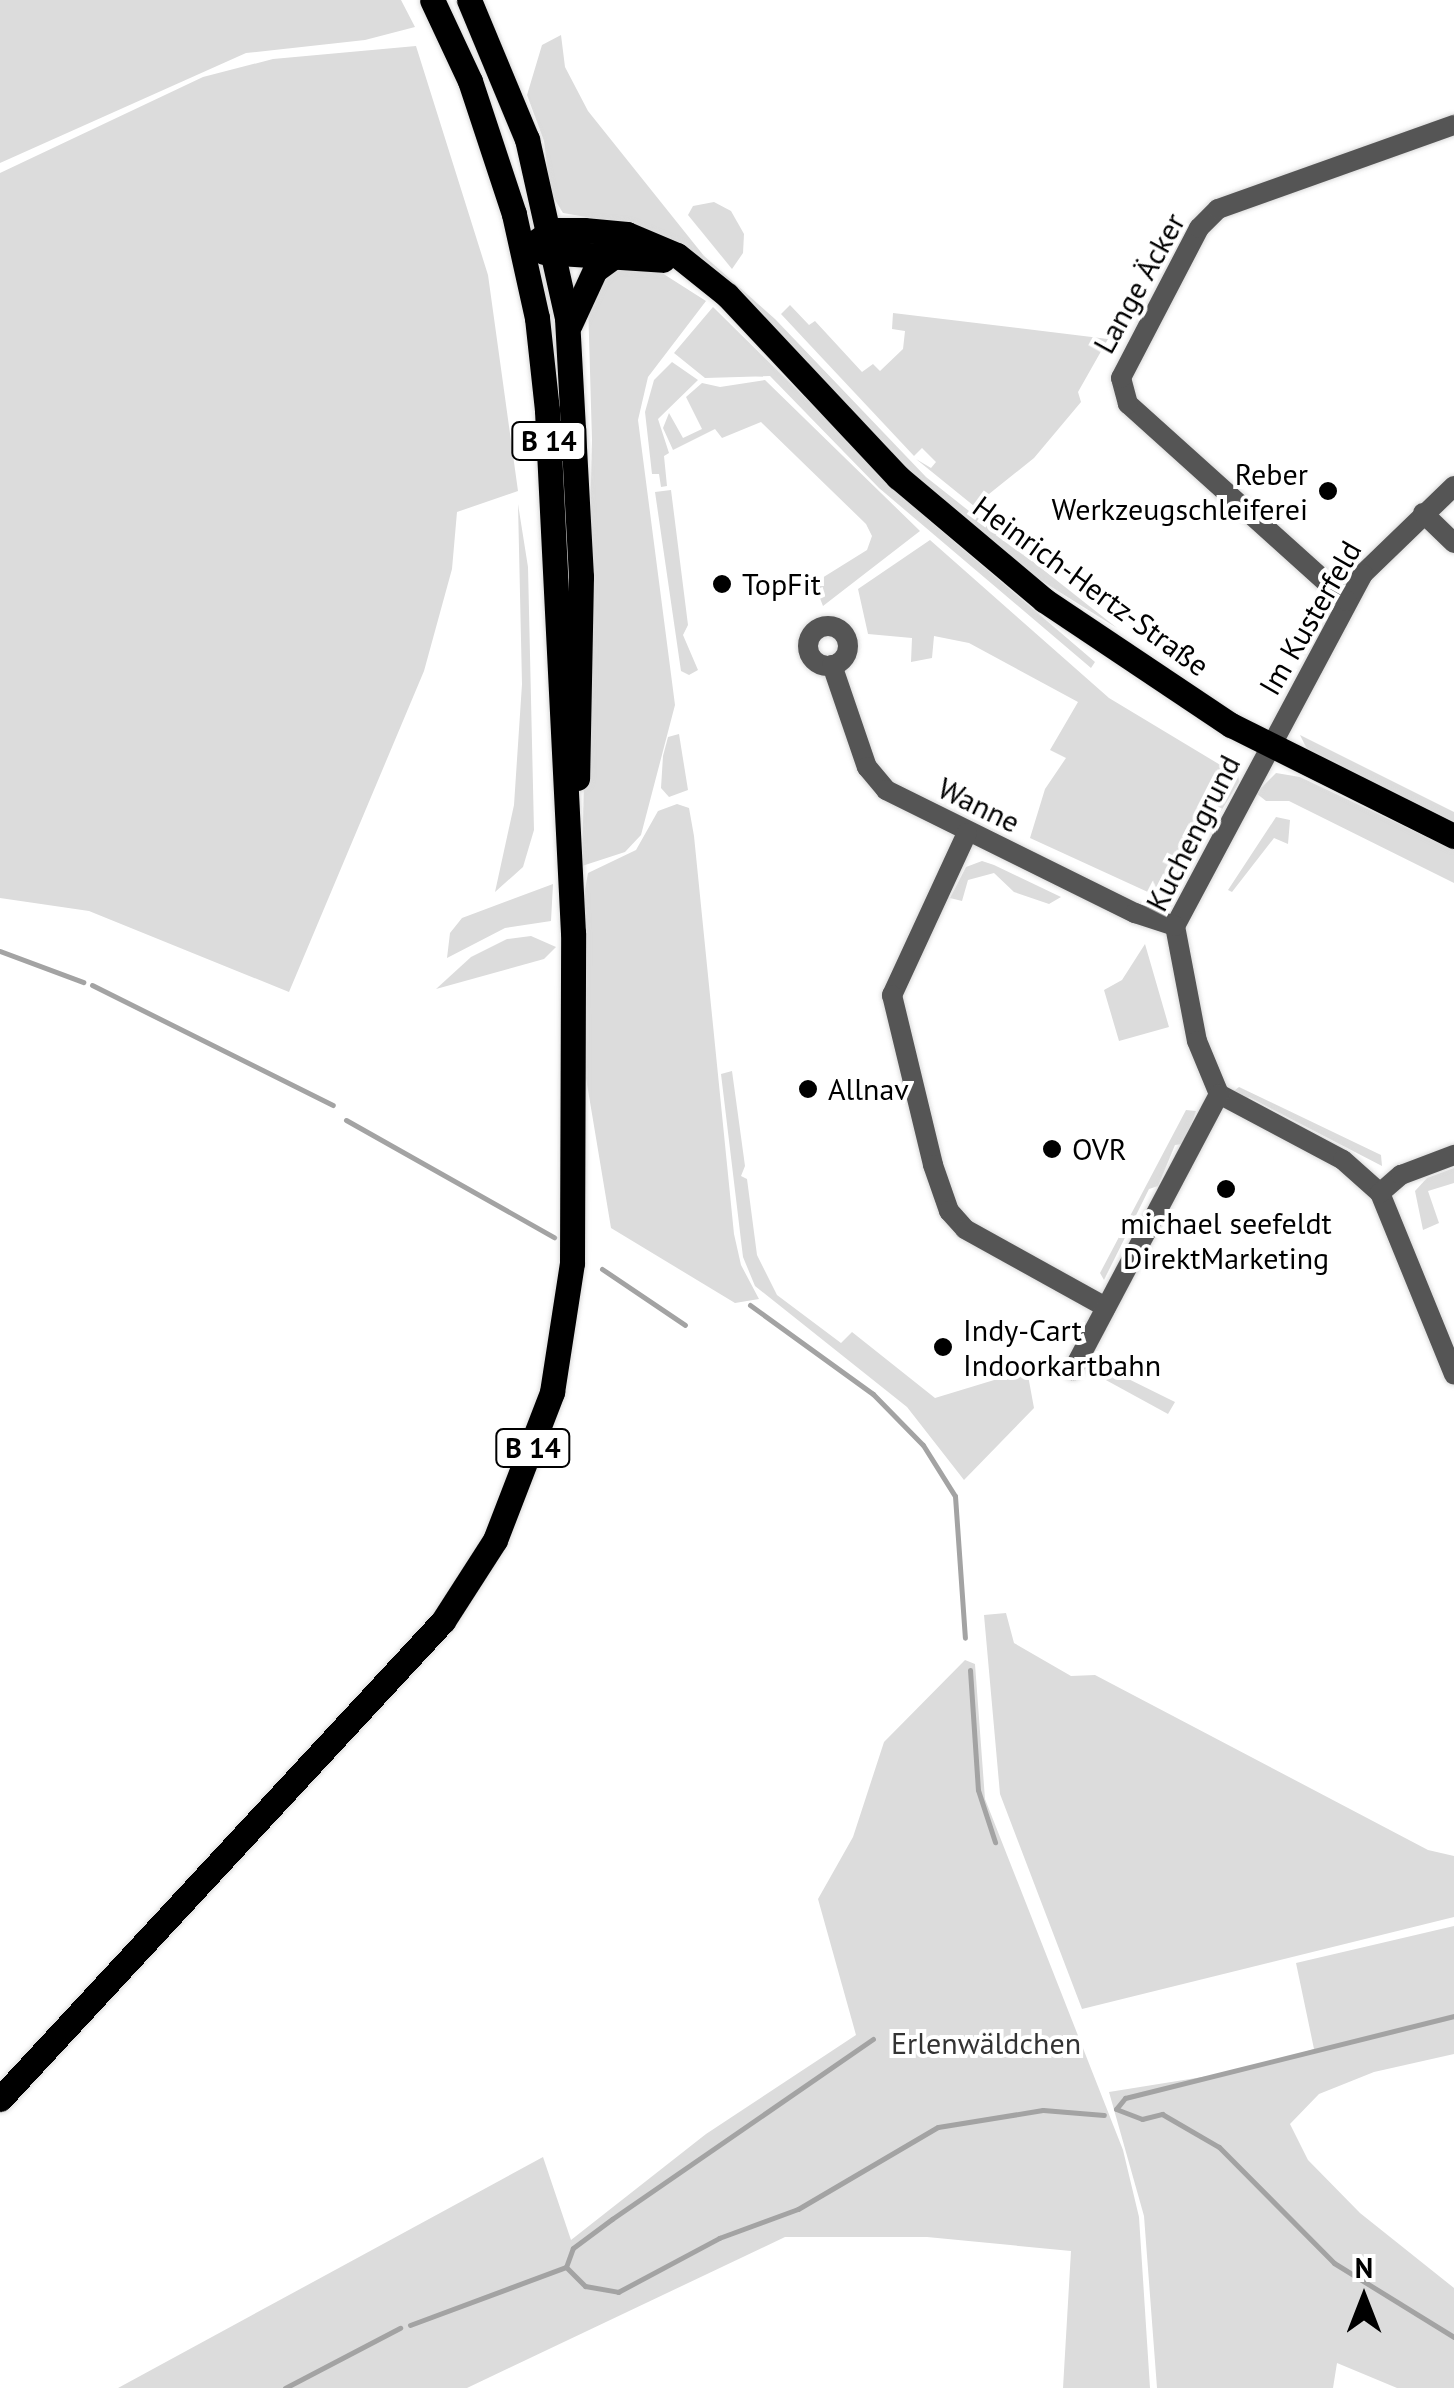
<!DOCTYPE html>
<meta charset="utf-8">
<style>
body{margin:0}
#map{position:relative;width:1454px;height:2388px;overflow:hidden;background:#fff;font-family:"PT Sans",sans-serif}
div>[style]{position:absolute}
.green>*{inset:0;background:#dcdcdc}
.stream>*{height:5px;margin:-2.5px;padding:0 2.5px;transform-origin:2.5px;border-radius:2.5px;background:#a3a3a3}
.roads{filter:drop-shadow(0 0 2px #dbdbdb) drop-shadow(0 0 2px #dbdbdb)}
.minor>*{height:20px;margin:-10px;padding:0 10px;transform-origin:10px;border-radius:10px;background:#555}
.minor>.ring{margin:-10px;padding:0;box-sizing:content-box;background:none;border:20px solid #555;border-radius:50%}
.major>*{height:25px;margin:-12.5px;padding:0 12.5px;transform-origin:12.5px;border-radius:12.5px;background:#000}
.dots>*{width:28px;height:28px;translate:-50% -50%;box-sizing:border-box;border:5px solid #fff;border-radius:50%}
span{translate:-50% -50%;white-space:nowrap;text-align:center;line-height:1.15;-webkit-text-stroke:8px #fff;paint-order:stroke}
.shield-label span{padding:2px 8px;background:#fff;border:2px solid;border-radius:8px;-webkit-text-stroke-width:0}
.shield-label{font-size:28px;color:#000;font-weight:700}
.street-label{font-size:30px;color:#000}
.poi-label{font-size:30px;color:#000}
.right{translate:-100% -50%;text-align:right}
.left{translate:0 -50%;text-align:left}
.park-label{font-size:30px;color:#333}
.north{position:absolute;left:1314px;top:2248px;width:100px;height:100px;-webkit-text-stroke:8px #fff;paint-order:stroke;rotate:0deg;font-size:28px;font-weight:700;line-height:40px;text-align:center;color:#000}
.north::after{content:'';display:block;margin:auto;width:35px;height:45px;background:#000;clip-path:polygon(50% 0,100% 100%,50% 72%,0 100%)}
</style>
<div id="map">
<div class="green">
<div style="clip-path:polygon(0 0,401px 0,415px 27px,365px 40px,246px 53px,0 163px)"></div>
<div style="clip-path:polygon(561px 35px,565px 67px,588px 111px,704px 256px,775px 319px,926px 477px,1117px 628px,1002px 556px,899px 467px,703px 259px,621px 223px,563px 213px,550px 192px,544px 141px,527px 95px,542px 45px)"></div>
<div style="clip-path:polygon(416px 46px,488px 275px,518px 491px,457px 512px,452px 569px,424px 671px,289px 992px,89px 911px,0 898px,0 173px,203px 77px,273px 59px)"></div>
<div style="clip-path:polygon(714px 202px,731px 211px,744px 234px,743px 253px,732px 269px,688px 215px,693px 206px)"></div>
<div style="clip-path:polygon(651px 266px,706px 301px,648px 377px,638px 420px,675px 705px,641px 835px,625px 852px,582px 866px,592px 440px,588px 303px,606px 268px)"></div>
<div style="clip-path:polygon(790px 305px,809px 325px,815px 321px,862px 372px,873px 364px,880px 371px,903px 349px,905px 331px,892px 329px,893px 313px,1108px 339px,1078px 392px,1081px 402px,1034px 458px,974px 506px,916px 459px,931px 468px,936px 462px,922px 448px,914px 456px,809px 344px,781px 314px)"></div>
<div style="clip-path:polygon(713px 307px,931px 522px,1095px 662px,1091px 668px,879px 488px,770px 376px,705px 378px,674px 353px)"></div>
<div style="clip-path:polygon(672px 362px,698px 380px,658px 419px,669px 453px,664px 456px,667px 486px,661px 487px,659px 474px,652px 474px,645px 412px,654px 380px)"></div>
<div style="clip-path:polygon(765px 380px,920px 531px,823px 606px,814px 583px,867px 550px,872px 536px,866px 524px,761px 422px,722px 438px,715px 429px,673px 450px,663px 428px,669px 413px,683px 438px,702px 429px,686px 397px,702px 383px,720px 387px)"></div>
<div style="clip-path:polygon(671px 490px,688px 625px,683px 635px,698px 670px,689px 675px,681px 671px,655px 492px)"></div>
<div style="clip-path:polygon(518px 504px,528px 567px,534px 830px,523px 867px,495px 892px,514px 805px,522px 684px)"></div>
<div style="clip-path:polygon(930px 540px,1109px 698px,1227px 769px,1161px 890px,1150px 893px,1030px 838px,1045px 789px,1066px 758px,1050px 750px,1078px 702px,969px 643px,934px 636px,932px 658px,911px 662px,912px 638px,868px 634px,858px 589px)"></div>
<div style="clip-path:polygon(679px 734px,688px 790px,669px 797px,661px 788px,663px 756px,668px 737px)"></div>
<div style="clip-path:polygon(1300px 735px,1454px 812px,1454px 825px,1307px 749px)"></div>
<div style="clip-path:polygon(1237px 766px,1239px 782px,1168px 897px,1166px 892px)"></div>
<div style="clip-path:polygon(1276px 773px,1300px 777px,1454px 850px,1454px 883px,1289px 801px,1266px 801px,1256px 793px)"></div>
<div style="clip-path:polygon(677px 804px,689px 808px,694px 836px,734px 1234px,741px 1265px,759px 1299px,735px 1303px,611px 1228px,585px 1072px,582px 906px,588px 873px,636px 850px,658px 811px)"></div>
<div style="clip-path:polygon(1276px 817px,1290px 820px,1288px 844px,1274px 838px,1232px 892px,1228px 890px)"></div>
<div style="clip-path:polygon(982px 861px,994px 865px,1061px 897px,1049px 904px,1014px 892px,994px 873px,968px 880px,962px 901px,950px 898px,966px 867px)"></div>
<div style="clip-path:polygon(553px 884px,551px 921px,505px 928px,447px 958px,450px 933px,462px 918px)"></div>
<div style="clip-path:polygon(531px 936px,556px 947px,544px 959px,436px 989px,471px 957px,507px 939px)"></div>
<div style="clip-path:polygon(1145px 944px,1169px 1027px,1119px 1041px,1104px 990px,1122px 980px)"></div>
<div style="clip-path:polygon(732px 1071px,745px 1166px,741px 1176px,747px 1179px,757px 1255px,777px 1295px,841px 1343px,852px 1332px,935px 1398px,1027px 1370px,1034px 1408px,964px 1480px,907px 1407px,755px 1286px,743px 1257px,721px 1074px)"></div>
<div style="clip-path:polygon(1239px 1087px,1381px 1155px,1382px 1166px,1249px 1097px,1243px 1101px,1231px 1093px)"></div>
<div style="clip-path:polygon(1186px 1110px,1196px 1111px,1191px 1126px,1182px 1144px,1175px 1145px,1158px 1186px,1149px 1189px,1104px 1280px,1100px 1273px)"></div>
<div style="clip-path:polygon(1454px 1168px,1454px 1183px,1428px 1191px,1439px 1223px,1423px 1230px,1415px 1191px,1427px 1178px)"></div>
<div style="clip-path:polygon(1090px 1360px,1175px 1402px,1168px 1414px,1093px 1373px)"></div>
<div style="clip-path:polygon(1006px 1613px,1014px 1643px,1071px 1676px,1095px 1675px,1428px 1850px,1454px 1856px,1454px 1917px,1082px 2009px,1000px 1794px,984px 1615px)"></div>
<div style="clip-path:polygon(965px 1660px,975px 1664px,985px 1799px,1123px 2150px,1139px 2217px,1150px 2388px,1063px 2388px,1071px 2251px,927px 2237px,785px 2237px,467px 2388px,118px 2388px,543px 2157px,571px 2240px,706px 2134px,856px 2035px,818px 1899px,853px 1837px,884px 1742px)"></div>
<div style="clip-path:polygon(1454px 1926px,1454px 2054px,1374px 2072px,1319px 2094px,1290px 2124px,1308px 2160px,1360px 2213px,1454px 2288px,1454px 2388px,1397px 2388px,1337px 2363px,1333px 2388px,1157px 2388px,1144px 2216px,1109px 2092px,1252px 2069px,1314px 2049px,1296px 1963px)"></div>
</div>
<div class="stream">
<div style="left:0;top:951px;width:89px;rotate:20.5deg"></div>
<div style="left:92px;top:985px;width:269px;rotate:26.5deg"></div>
<div style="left:346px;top:1120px;width:239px;rotate:29.4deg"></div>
<div style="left:602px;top:1269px;width:100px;rotate:34deg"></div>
<div style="left:750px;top:1305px;width:152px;rotate:35.9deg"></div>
<div style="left:873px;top:1394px;width:71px;rotate:45.6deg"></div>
<div style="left:923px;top:1445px;width:60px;rotate:57.9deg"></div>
<div style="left:955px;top:1496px;width:142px;rotate:86deg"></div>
<div style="left:970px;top:1670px;width:120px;rotate:86.2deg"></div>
<div style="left:978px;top:1790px;width:55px;rotate:71.9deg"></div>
<div style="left:1454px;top:2016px;width:339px;rotate:166deg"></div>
<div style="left:1125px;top:2098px;width:14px;rotate:129deg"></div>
<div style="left:1116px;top:2109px;width:28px;rotate:21deg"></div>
<div style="left:1142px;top:2119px;width:21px;rotate:-14deg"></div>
<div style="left:1162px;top:2114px;width:66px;rotate:30.1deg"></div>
<div style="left:1219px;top:2147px;width:163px;rotate:45.2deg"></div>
<div style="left:1334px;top:2263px;width:141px;rotate:31.7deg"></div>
<div style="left:566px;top:2267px;width:20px;rotate:-70deg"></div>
<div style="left:573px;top:2248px;width:49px;rotate:-36.6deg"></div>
<div style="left:612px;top:2219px;width:317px;rotate:-34.6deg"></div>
<div style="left:410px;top:2325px;width:166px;rotate:-20.4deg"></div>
<div style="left:566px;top:2267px;width:27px;rotate:45deg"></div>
<div style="left:585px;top:2286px;width:34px;rotate:10deg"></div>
<div style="left:618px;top:2292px;width:115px;rotate:-28.1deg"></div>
<div style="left:719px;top:2238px;width:84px;rotate:-20.2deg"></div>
<div style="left:798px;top:2209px;width:162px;rotate:-30.4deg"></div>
<div style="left:938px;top:2127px;width:106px;rotate:-9.2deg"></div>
<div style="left:1043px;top:2110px;width:61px;rotate:4.7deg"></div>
<div style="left:285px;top:2388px;width:130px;rotate:-27.6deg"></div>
</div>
<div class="roads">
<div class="minor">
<div style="left:1454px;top:486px;width:127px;rotate:136deg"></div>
<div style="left:1363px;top:574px;width:399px;rotate:118.1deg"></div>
<div style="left:1175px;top:926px;width:117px;rotate:79.2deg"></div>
<div style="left:1197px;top:1041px;width:57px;rotate:67.5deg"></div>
<div style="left:1219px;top:1094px;width:140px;rotate:28deg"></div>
<div style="left:1343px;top:1160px;width:50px;rotate:41.7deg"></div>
<div style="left:1380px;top:1193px;width:196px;rotate:67.8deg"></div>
<div style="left:1423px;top:513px;width:43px;rotate:44.1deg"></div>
<div style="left:1347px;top:601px;width:295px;rotate:-138deg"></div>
<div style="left:1128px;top:404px;width:27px;rotate:-105deg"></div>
<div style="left:1121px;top:378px;width:169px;rotate:-62.5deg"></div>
<div style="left:1199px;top:228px;width:27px;rotate:-45deg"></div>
<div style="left:1218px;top:209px;width:251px;rotate:-19.6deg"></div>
<div class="ring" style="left:808px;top:626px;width:20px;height:20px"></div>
<div style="left:832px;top:665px;width:108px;rotate:71.1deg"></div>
<div style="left:867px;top:767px;width:30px;rotate:50deg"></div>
<div style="left:886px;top:790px;width:278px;rotate:26.3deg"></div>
<div style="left:1135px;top:913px;width:42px;rotate:18deg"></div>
<div style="left:967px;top:833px;width:179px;rotate:114.8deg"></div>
<div style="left:892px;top:995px;width:175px;rotate:76.4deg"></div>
<div style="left:933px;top:1165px;width:49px;rotate:70.8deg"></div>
<div style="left:949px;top:1211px;width:24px;rotate:48deg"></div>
<div style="left:965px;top:1229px;width:161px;rotate:29deg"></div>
<div style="left:1380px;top:1193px;width:28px;rotate:-41deg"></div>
<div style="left:1401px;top:1175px;width:57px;rotate:-20.7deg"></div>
<div style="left:1073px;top:1370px;width:312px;rotate:-62.1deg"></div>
</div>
<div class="major">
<div style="left:469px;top:0;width:151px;rotate:67.4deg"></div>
<div style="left:527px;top:139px;width:183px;rotate:77.4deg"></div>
<div style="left:567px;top:318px;width:259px;rotate:86.9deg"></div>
<div style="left:581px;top:577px;width:201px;rotate:91.1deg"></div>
<div style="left:524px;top:250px;width:35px;rotate:-35deg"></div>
<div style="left:553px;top:230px;width:31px"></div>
<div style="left:584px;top:230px;width:43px;rotate:5.3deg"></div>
<div style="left:627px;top:234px;width:54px;rotate:22.8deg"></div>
<div style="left:677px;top:255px;width:64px;rotate:38.7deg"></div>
<div style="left:727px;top:295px;width:250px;rotate:46.8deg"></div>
<div style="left:898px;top:477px;width:191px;rotate:40.1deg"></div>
<div style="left:1044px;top:600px;width:225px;rotate:33.8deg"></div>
<div style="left:1231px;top:725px;width:249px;rotate:26.5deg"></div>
<div style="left:544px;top:252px;width:119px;rotate:3.8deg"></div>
<div style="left:570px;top:324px;width:60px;rotate:-65.2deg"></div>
<div style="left:595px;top:270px;width:29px;rotate:-36deg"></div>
<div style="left:0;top:2099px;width:652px;rotate:-47.18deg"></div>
<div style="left:443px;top:1621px;width:96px;rotate:-57.3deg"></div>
<div style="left:495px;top:1540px;width:159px;rotate:-68.9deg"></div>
<div style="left:552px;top:1392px;width:131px;rotate:-81.2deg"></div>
<div style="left:572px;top:1263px;width:330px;rotate:-89.8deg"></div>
<div style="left:573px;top:933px;width:524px;rotate:-92.85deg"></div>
<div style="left:547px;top:410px;width:93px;rotate:-96.2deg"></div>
<div style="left:537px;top:318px;width:107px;rotate:-102.5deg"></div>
<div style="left:514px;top:214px;width:140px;rotate:-108.3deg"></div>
<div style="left:470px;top:81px;width:89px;rotate:-115.1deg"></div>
</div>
</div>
<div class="dots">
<div style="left:1328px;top:491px;background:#000"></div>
<div style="left:722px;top:584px;background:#000"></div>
<div style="left:808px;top:1089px;background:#000"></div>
<div style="left:1052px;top:1149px;background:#000"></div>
<div style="left:1226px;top:1189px;background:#000"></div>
<div style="left:943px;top:1347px;background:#000"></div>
</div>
<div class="shield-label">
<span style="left:549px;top:441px">B 14</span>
<span style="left:533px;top:1448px">B 14</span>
</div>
<div class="street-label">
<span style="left:1139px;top:283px;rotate:-61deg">Lange Äcker</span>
<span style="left:1091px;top:586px;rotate:36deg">Heinrich-Hertz-Straße</span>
<span style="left:1310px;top:618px;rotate:-60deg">Im Kusterfeld</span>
<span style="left:979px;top:805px;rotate:26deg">Wanne</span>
<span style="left:1193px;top:833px;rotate:-63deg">Kuchengrund</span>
</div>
<div class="poi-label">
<span class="right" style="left:1308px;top:491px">Reber<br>Werkzeugschleiferei</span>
<span class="left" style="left:742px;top:584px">TopFit</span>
<span class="left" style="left:828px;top:1089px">Allnav</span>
<span class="left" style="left:1072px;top:1149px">OVR</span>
<span style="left:1226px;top:1240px">michael seefeldt<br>DirektMarketing</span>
<span class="left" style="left:963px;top:1347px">Indy-Cart<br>Indoorkartbahn</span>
</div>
<div class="park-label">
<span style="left:986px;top:2043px">Erlenwäldchen</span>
</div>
<div class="north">N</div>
</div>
